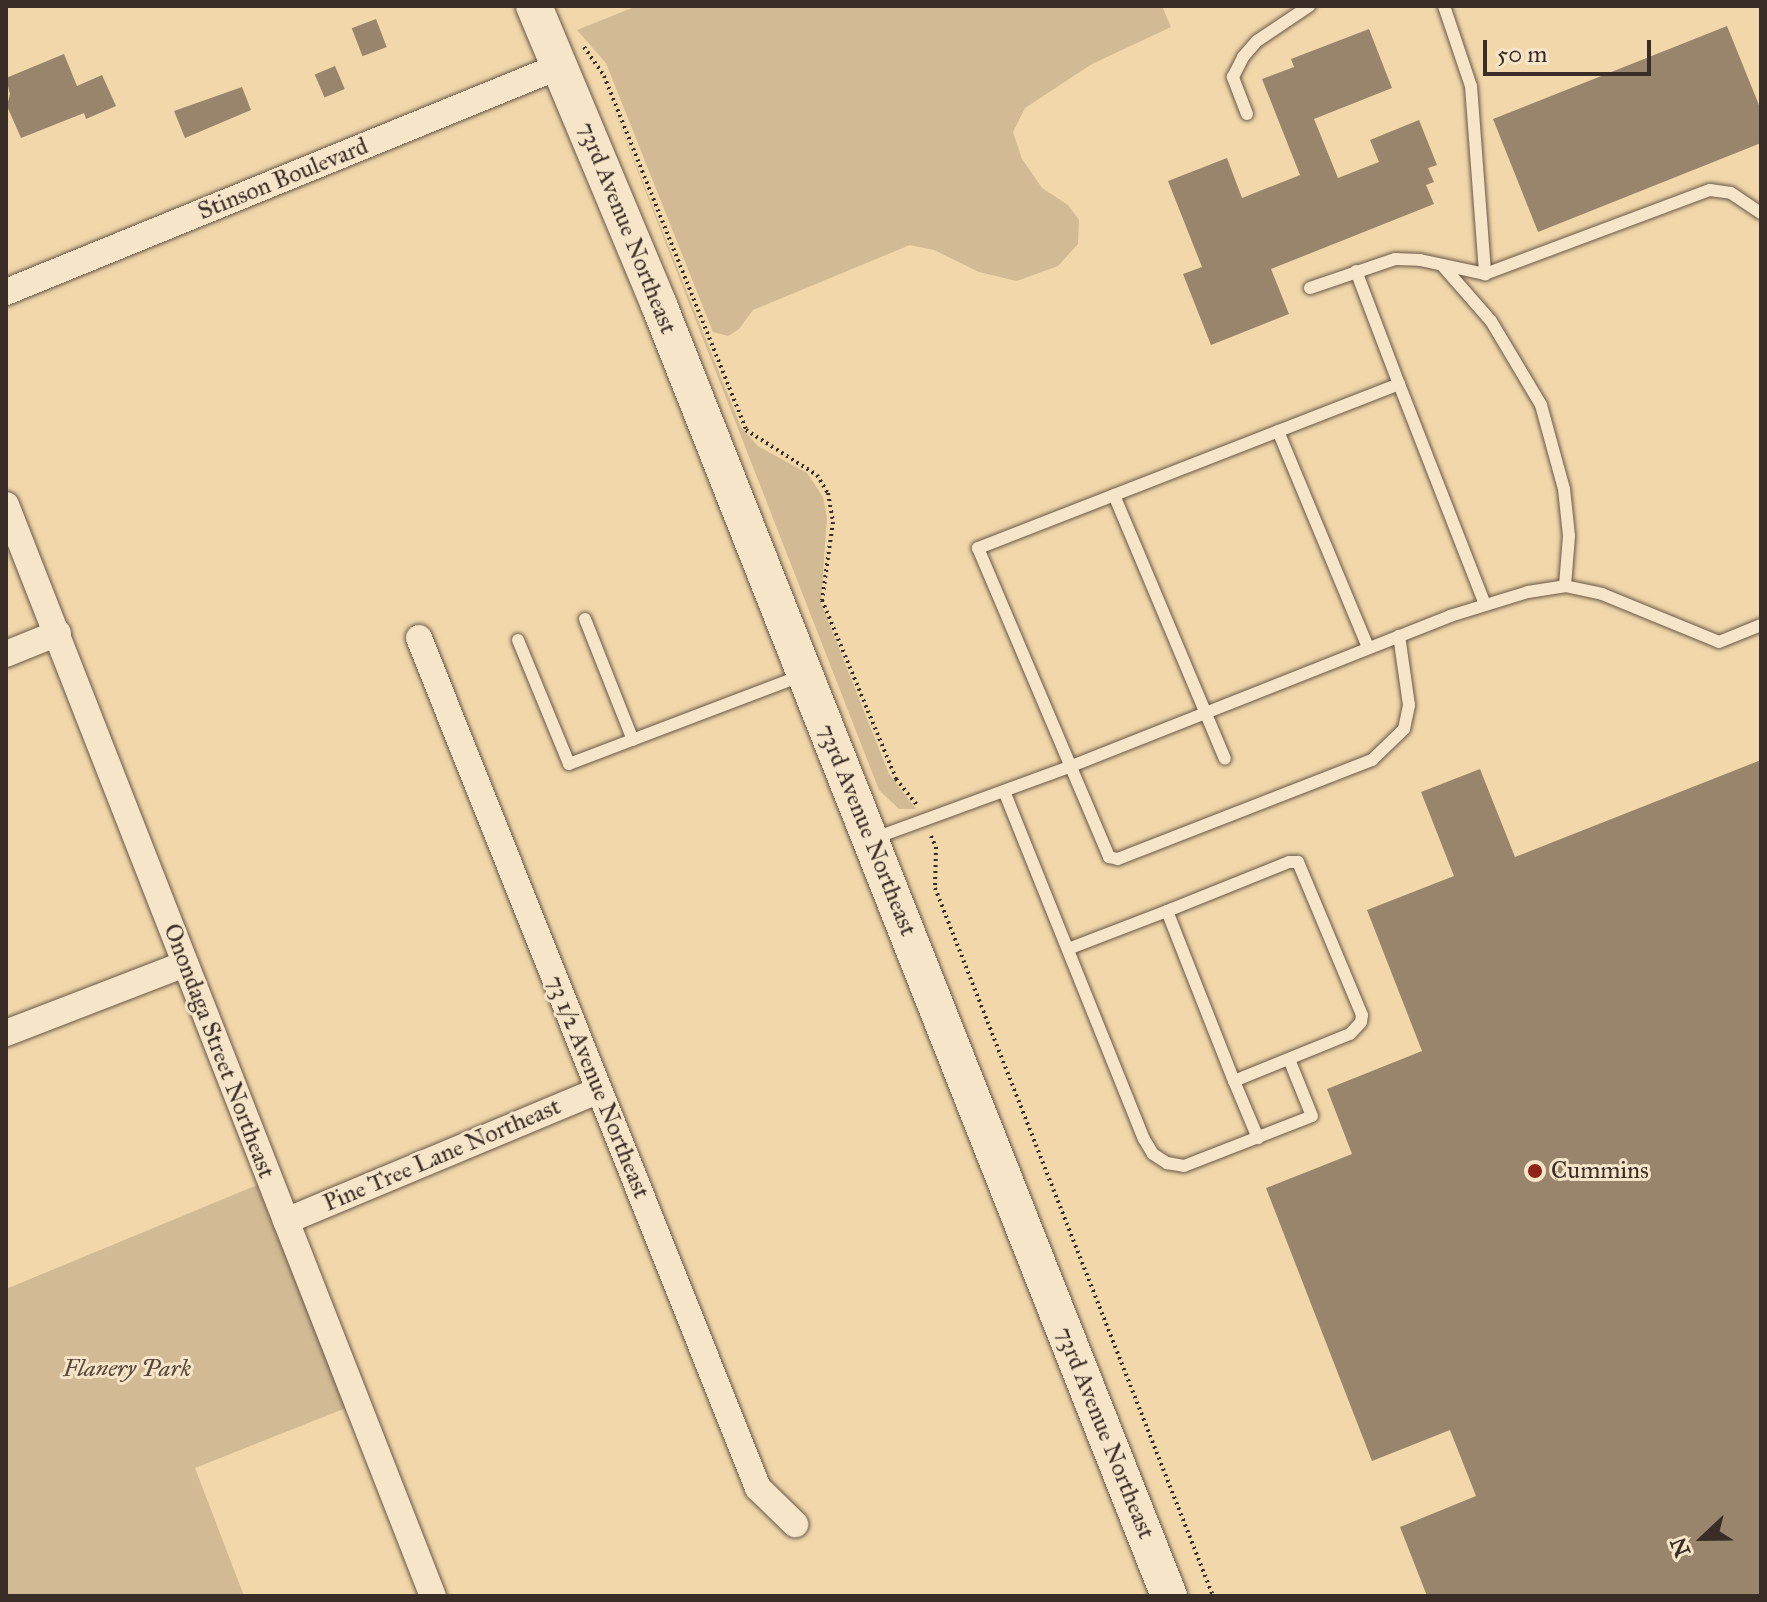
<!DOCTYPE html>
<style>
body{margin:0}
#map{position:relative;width:1767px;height:1602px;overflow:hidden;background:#f1d7aa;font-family:"IM FELL Great Primer",serif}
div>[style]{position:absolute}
.green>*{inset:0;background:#d2ba94}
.building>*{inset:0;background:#99856b;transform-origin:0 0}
.path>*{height:4px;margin-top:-2px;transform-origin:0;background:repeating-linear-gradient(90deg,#3a2c26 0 2px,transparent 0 6px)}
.roads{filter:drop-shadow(0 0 2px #685747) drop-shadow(0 0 2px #685747)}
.lane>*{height:12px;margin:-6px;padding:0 6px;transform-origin:6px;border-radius:6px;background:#f6e5c8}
.street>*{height:26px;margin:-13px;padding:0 13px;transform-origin:13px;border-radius:13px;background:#f6e5c8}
.secondary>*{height:36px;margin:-18px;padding:0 18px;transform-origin:18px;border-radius:18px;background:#f6e5c8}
.dots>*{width:22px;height:22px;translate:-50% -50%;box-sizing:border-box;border:4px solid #f6e5c8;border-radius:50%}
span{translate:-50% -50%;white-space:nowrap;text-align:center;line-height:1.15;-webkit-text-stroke:6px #f6e5c8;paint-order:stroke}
.street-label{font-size:24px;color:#3a2c26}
.poi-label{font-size:24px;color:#3a2c26}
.left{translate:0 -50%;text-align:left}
.park-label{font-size:24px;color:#58483c;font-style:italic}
.frame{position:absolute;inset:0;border:8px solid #3a2c26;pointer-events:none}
.north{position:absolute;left:1663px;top:1498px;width:80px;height:80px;-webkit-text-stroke:6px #f6e5c8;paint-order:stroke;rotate:248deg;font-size:22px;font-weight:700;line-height:32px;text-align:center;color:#3a2c26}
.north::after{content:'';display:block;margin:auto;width:28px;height:36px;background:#3a2c26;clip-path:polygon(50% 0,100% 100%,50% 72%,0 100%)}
.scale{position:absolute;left:1483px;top:40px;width:168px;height:36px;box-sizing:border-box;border:4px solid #3a2c26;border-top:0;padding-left:10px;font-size:24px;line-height:28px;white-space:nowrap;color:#3a2c26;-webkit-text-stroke:6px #f6e5c8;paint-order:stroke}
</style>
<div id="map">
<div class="green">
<div style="clip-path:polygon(637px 6px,1162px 6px,1171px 27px,1092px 64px,1025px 108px,1013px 132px,1022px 159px,1042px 188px,1068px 205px,1079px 220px,1078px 244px,1058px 266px,1017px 281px,979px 272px,934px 250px,910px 245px,753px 310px,739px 329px,728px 336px,713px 332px,606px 63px,577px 30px)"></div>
<div style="clip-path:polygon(602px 80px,741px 427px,758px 446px,807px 473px,823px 497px,827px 517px,821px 603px,889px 774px,916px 809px,899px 809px,879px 790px)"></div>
<div style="clip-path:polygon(257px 1185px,346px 1408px,195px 1468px,244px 1596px,6px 1596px,6px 1289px)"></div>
</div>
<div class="building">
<div style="left:376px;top:19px;width:30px;height:26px;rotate:69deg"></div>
<div style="clip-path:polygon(1727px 26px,1761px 110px,1761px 143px,1538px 232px,1493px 119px)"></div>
<div style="clip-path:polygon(1369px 29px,1392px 88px,1314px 119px,1338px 178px,1379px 162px,1370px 140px,1419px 120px,1437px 165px,1428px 168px,1434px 182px,1426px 185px,1434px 204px,1271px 269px,1289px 314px,1211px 345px,1183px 274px,1202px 267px,1168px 181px,1227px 158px,1242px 198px,1300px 175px,1262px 79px,1294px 67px,1291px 59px)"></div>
<div style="clip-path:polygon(64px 54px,77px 86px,102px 75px,116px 106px,86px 119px,84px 113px,21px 138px,7px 106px,10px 94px,6px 78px)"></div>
<div style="left:335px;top:66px;width:25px;height:22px;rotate:67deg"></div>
<div style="clip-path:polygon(242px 87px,251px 110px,185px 138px,174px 111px)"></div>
<div style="clip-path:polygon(1761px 760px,1761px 1596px,1427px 1596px,1400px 1527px,1476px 1496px,1450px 1430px,1372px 1461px,1266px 1188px,1352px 1154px,1327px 1089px,1422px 1051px,1367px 910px,1454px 876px,1421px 792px,1480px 769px,1515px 857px)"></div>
</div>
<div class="path">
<div style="left:584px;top:47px;width:35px;rotate:55deg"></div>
<div style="left:604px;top:76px;width:381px;rotate:68.1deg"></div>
<div style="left:746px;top:430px;width:84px;rotate:32.4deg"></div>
<div style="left:817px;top:475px;width:21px;rotate:59deg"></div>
<div style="left:828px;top:493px;width:29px;rotate:80deg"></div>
<div style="left:833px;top:522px;width:79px;rotate:98deg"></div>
<div style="left:822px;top:600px;width:194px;rotate:67.5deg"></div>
<div style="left:896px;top:779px;width:35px;rotate:51deg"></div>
<div style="left:931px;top:836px;width:12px;rotate:66deg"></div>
<div style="left:936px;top:847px;width:41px;rotate:91.4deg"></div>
<div style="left:935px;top:888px;width:761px;rotate:68.56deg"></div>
</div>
<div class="roads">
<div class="lane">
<div style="left:1444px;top:6px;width:84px;rotate:71.4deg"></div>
<div style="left:1471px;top:86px;width:189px;rotate:85.7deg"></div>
<div style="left:1247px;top:114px;width:40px;rotate:-111deg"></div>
<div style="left:1233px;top:77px;width:22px;rotate:-63deg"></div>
<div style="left:1243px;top:57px;width:21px;rotate:-49deg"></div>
<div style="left:1257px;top:41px;width:63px;rotate:-33.9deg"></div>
<div style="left:1442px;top:265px;width:74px;rotate:48.8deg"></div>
<div style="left:1491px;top:321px;width:98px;rotate:59.2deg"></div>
<div style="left:1541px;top:405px;width:87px;rotate:74.7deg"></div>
<div style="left:1564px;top:489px;width:47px;rotate:83.9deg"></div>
<div style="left:1569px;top:536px;width:50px;rotate:94.6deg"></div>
<div style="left:1356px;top:271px;width:121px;rotate:69.2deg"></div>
<div style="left:1399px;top:384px;width:452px;rotate:158.7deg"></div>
<div style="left:978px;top:548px;width:336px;rotate:67deg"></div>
<div style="left:1109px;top:857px;width:9px;rotate:13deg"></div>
<div style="left:1118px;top:859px;width:273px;rotate:-21.3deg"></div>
<div style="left:1372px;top:760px;width:45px;rotate:-44.1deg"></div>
<div style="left:1404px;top:729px;width:25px;rotate:-78deg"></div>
<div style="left:1409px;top:705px;width:70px;rotate:-98.2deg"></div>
<div style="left:1310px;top:288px;width:90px;rotate:-18.8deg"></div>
<div style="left:1395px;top:259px;width:25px;rotate:2deg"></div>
<div style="left:1420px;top:260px;width:66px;rotate:12.2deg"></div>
<div style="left:1485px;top:274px;width:240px;rotate:-20.5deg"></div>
<div style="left:1710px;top:190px;width:21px;rotate:8deg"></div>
<div style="left:1731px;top:193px;width:36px;rotate:34deg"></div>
<div style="left:1399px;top:384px;width:237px;rotate:68.7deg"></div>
<div style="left:1278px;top:431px;width:234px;rotate:67.4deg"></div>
<div style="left:1114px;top:495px;width:286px;rotate:67.2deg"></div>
<div style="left:585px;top:619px;width:130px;rotate:68.4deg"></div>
<div style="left:518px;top:640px;width:134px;rotate:67.6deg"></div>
<div style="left:569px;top:764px;width:250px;rotate:-20.8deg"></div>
<div style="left:1004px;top:791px;width:375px;rotate:68.1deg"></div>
<div style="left:1144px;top:1139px;width:17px;rotate:59deg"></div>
<div style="left:1153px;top:1154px;width:17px;rotate:33deg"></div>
<div style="left:1167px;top:1163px;width:17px;rotate:10deg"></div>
<div style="left:1184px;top:1166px;width:137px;rotate:-21.3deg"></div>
<div style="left:1312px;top:1116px;width:61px;rotate:-112deg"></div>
<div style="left:872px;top:839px;width:210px;rotate:-20.1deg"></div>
<div style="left:1069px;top:767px;width:410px;rotate:-21.6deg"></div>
<div style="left:1450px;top:616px;width:82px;rotate:-17.1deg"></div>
<div style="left:1528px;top:592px;width:37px;rotate:-9deg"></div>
<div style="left:1565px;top:586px;width:38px;rotate:12deg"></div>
<div style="left:1602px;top:594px;width:126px;rotate:22.3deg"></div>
<div style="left:1719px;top:642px;width:45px;rotate:-22deg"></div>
<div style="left:1068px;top:949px;width:106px;rotate:-21deg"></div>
<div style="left:1234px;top:1081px;width:125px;rotate:-22.1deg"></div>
<div style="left:1350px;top:1034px;width:16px;rotate:-47deg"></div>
<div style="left:1361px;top:1022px;width:7px;rotate:-82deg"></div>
<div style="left:1362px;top:1015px;width:166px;rotate:-112.7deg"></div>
<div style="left:1298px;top:862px;width:9px;rotate:180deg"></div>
<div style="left:1289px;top:862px;width:131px;rotate:158.1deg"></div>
<div style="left:1167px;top:911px;width:183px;rotate:68.5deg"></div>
<div style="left:1234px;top:1081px;width:62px;rotate:67.2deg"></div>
</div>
<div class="street">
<div style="left:6px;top:292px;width:598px;rotate:-22.19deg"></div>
<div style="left:6px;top:505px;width:1172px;rotate:68.63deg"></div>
<div style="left:419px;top:638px;width:915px;rotate:68.26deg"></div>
<div style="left:758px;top:1488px;width:52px;rotate:44.2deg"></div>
<div style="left:6px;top:654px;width:56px;rotate:-22deg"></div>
<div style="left:6px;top:1033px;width:192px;rotate:-21.1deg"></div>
<div style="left:286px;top:1221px;width:339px;rotate:-22.7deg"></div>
</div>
<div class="secondary">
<div style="left:534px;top:6px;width:324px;rotate:67.3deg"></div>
<div style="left:659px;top:305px;width:1388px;rotate:68.44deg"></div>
</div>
</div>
<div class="dots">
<div style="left:1535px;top:1171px;background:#8f2418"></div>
</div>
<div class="street-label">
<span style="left:283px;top:179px;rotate:-22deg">Stinson Boulevard</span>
<span style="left:627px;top:228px;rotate:68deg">73rd Avenue Northeast</span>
<span style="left:867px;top:830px;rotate:68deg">73rd Avenue Northeast</span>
<span style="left:219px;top:1051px;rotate:69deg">Onondaga Street Northeast</span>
<span style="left:598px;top:1087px;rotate:68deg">73 1/2 Avenue Northeast</span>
<span style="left:442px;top:1155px;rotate:-23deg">Pine Tree Lane Northeast</span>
<span style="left:1105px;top:1433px;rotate:68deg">73rd Avenue Northeast</span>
</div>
<div class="poi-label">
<span class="left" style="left:1551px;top:1171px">Cummins</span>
</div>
<div class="park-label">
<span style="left:127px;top:1369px">Flanery Park</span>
</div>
<div class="frame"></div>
<div class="north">N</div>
<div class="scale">50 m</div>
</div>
